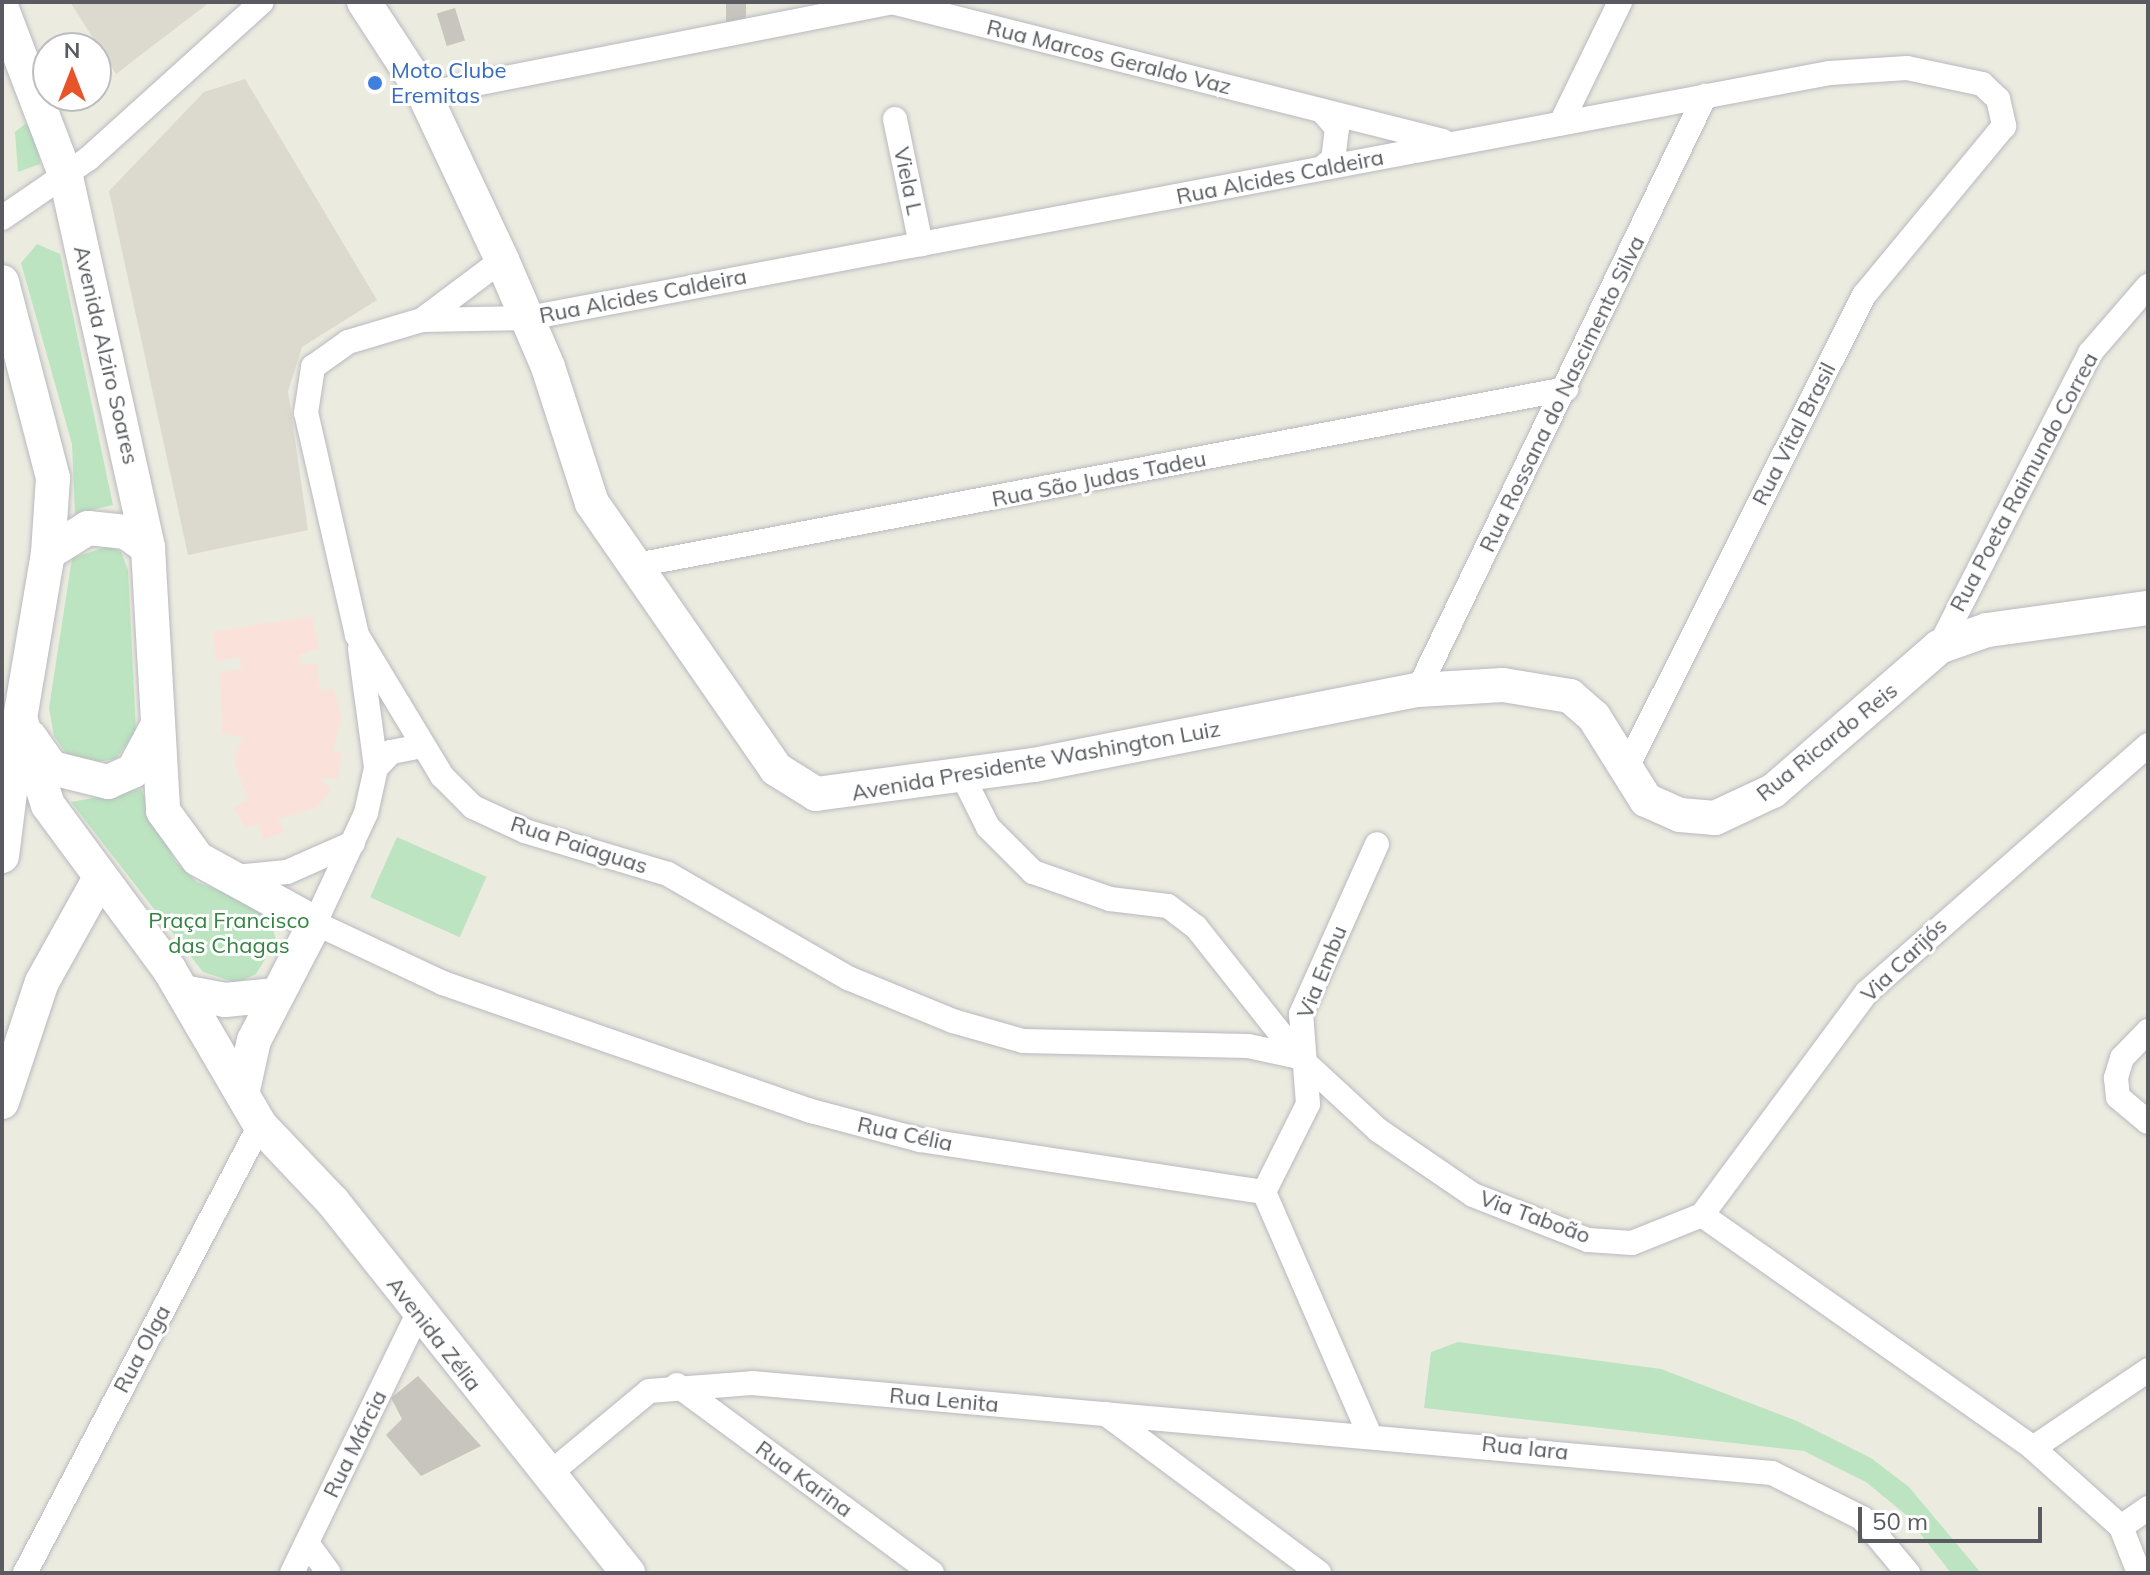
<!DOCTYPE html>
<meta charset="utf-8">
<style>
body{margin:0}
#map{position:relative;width:2150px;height:1575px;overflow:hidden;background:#ecebe0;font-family:Mulish,sans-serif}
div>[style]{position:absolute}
.education>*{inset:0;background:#dcdace}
.medical>*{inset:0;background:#fae2da}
.green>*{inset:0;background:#bce4c1;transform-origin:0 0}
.building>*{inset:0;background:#c7c5bd;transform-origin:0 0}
.roads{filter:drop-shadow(0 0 2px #b8b9bf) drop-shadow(0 0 2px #b8b9bf)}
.street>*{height:24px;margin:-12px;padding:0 12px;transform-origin:12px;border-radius:12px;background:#fff}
.secondary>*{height:34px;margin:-17px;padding:0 17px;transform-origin:17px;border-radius:17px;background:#fff}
.dots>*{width:22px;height:22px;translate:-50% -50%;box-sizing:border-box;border:4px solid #fff;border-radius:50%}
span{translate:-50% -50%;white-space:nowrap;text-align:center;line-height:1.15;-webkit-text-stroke:6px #fff;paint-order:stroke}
.street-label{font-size:22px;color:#595b61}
.shop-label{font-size:22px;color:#366cbe}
.left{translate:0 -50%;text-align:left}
.park-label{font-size:22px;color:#358443}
.frame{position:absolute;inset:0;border:4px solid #595b61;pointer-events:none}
.north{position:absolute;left:32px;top:32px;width:80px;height:80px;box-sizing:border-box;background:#fff;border:2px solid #bdbdc0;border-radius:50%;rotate:0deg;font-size:22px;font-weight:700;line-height:32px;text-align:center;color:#595b61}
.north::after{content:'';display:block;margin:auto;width:28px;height:36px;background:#e8532a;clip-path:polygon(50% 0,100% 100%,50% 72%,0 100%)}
.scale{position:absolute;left:1858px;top:1507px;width:184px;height:36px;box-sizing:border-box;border:4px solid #595b61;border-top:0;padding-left:10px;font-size:24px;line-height:28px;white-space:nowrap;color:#595b61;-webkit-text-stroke:6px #fff;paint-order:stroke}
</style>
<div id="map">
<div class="education">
<div style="clip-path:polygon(70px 2px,210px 2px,116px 74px)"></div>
<div style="clip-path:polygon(245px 79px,377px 300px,302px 347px,288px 391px,308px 530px,188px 555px,109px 191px,204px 92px)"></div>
</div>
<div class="medical">
<div style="clip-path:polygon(312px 616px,319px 648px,299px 655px,300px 664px,317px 664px,320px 691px,333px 688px,342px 718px,333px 751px,342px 753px,338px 779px,320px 778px,331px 790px,317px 807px,278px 819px,285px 832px,262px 840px,259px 824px,245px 828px,234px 808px,248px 800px,234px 761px,242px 737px,222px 733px,220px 673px,242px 668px,238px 657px,216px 661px,213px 632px)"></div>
</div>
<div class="green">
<div style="clip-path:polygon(25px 124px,35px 128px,40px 164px,18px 172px,15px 132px)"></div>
<div style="clip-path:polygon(37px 244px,60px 254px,113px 505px,75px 514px,72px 444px,21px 263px)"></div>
<div style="clip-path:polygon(109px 546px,121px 552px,128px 570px,136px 731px,116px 759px,89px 763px,68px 756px,54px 736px,49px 708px,72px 558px)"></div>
<div style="clip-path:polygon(141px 789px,175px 861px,197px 882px,268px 910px,276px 941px,256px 974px,237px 983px,203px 972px,71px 802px)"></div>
<div style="left:397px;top:837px;width:98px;height:66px;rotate:24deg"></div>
<div style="clip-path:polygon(1458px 1342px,1661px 1369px,1797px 1421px,1871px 1458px,1909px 1487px,1981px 1573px,1951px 1573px,1905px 1514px,1866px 1482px,1804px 1451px,1424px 1408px,1431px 1352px)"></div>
</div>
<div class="building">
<div style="left:726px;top:2px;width:20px;height:21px"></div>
<div style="left:455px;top:8px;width:34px;height:19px;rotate:73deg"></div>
<div style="clip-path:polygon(418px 1376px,481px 1446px,421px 1476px,386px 1435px,402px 1419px,391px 1398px)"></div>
</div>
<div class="roads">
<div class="street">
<div style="left:424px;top:94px;width:477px;rotate:-11.1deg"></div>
<div style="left:892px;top:2px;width:568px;rotate:14.16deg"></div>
<div style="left:1322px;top:111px;width:23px;rotate:49deg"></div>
<div style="left:1337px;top:128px;width:31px;rotate:97deg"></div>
<div style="left:1333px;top:159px;width:14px;rotate:141deg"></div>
<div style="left:895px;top:119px;width:128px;rotate:78.3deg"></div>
<div style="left:1561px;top:123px;width:135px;rotate:-64deg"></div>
<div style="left:2px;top:218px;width:104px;rotate:-34.5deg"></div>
<div style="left:88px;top:159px;width:234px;rotate:-42.1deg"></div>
<div style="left:422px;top:320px;width:100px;rotate:-36.9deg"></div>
<div style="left:631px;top:566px;width:952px;rotate:-10.72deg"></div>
<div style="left:1939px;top:647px;width:331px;rotate:-62.8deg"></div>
<div style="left:2090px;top:353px;width:89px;rotate:-49.1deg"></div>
<div style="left:360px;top:649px;width:120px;rotate:82.3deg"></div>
<div style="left:1418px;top:690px;width:660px;rotate:-64.21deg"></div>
<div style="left:422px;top:746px;width:32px;rotate:169deg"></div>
<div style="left:391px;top:752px;width:22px;rotate:133deg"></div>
<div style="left:376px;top:768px;width:46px;rotate:102.5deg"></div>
<div style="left:366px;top:813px;width:121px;rotate:114.9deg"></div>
<div style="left:315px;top:923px;width:141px;rotate:25.1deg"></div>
<div style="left:443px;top:983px;width:390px;rotate:19.2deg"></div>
<div style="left:811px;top:1111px;width:113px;rotate:14.9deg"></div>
<div style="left:920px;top:1140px;width:348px;rotate:8.6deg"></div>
<div style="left:1264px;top:1192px;width:264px;rotate:66.5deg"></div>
<div style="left:963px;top:777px;width:56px;rotate:63.4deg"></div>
<div style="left:988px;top:827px;width:64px;rotate:45deg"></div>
<div style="left:1033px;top:872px;width:82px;rotate:19.3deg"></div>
<div style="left:1110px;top:899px;width:58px;rotate:6.9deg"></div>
<div style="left:1168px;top:906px;width:35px;rotate:37deg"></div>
<div style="left:1196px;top:927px;width:166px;rotate:51.6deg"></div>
<div style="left:1299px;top:1057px;width:108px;rotate:42.7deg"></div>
<div style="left:1378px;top:1130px;width:115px;rotate:34.4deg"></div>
<div style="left:1473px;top:1195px;width:123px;rotate:21.4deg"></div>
<div style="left:1588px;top:1240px;width:44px;rotate:3.9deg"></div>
<div style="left:1632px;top:1243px;width:75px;rotate:-21.8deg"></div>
<div style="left:1702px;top:1215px;width:405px;rotate:35.1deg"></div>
<div style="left:2033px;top:1448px;width:118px;rotate:41.9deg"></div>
<div style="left:2121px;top:1527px;width:49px;rotate:68.6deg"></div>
<div style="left:235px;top:877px;width:52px;rotate:-5.5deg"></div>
<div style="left:287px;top:872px;width:72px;rotate:-23.7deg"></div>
<div style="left:2148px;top:1031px;width:37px;rotate:134deg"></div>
<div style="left:2122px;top:1058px;width:21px;rotate:107deg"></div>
<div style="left:2116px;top:1078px;width:19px;rotate:84deg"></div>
<div style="left:2118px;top:1097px;width:39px;rotate:40deg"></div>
<div style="left:1299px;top:1057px;width:52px;rotate:-167.8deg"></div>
<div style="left:1248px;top:1046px;width:225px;rotate:-178.7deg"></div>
<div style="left:1023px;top:1041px;width:73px;rotate:-164.1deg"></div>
<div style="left:953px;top:1021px;width:113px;rotate:-157.7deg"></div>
<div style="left:848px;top:978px;width:208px;rotate:-150deg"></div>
<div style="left:668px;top:874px;width:149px;rotate:-163.3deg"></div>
<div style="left:525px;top:831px;width:57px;rotate:-155.2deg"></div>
<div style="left:473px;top:807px;width:44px;rotate:-135deg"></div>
<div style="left:442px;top:776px;width:165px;rotate:-121.1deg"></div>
<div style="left:357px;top:635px;width:228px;rotate:-102.9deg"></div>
<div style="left:306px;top:413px;width:47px;rotate:-81.3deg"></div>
<div style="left:313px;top:367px;width:43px;rotate:-35.5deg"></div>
<div style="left:348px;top:342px;width:77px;rotate:-16.6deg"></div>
<div style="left:422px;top:320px;width:106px;rotate:-1.1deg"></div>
<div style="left:528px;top:318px;width:1325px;rotate:-10.66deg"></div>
<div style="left:1830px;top:73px;width:77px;rotate:-3.7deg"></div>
<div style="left:1907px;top:68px;width:77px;rotate:12deg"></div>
<div style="left:1982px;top:84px;width:22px;rotate:43deg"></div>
<div style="left:1998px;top:99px;width:28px;rotate:77deg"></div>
<div style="left:2004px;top:126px;width:219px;rotate:129.6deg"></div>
<div style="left:1864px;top:295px;width:530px;rotate:116.66deg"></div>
<div style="left:1264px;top:1192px;width:98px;rotate:-63.4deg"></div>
<div style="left:1308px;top:1104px;width:90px;rotate:-94.4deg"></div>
<div style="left:1301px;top:1014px;width:186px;rotate:-65.9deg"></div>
<div style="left:1702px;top:1215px;width:277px;rotate:-53.5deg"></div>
<div style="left:1867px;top:992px;width:374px;rotate:-41.3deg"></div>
<div style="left:677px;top:1385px;width:317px;rotate:36.4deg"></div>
<div style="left:1106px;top:1414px;width:266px;rotate:36.7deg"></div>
<div style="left:2033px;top:1448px;width:139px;rotate:-34.1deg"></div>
<div style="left:548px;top:1475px;width:131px;rotate:-39.7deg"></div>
<div style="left:649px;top:1391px;width:103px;rotate:-4.4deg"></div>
<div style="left:752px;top:1383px;width:1024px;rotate:5.04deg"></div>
<div style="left:1772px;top:1473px;width:101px;rotate:26.6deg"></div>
<div style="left:1862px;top:1518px;width:72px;rotate:50.1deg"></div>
<div style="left:2121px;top:1527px;width:33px;rotate:-35deg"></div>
<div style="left:307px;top:1543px;width:37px;rotate:54deg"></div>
<div style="left:25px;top:1573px;width:506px;rotate:-62.32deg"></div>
<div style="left:292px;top:1573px;width:288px;rotate:-64.1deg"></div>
</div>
<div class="secondary">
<div style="left:364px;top:2px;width:110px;rotate:56.9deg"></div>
<div style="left:424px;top:94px;width:183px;rotate:64.8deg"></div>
<div style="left:502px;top:260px;width:116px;rotate:66.7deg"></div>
<div style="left:548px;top:367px;width:143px;rotate:72.1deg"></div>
<div style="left:592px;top:503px;width:323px;rotate:55.3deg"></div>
<div style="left:776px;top:769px;width:47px;rotate:32deg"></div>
<div style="left:816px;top:794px;width:220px;rotate:-7.6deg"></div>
<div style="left:1034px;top:765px;width:391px;rotate:-11.1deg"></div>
<div style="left:1418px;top:690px;width:85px;rotate:-3.4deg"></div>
<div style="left:1503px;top:685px;width:68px;rotate:9.3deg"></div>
<div style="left:1570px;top:696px;width:32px;rotate:41deg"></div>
<div style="left:1594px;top:717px;width:98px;rotate:57.9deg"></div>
<div style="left:1646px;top:800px;width:37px;rotate:24deg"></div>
<div style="left:1680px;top:815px;width:35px;rotate:5deg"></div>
<div style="left:1715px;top:818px;width:64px;rotate:-25deg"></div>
<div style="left:1773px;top:791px;width:220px;rotate:-40.9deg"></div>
<div style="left:1939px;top:647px;width:51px;rotate:-19.5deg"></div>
<div style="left:1987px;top:630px;width:162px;rotate:-7.8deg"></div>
<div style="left:2px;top:9px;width:180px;rotate:69.1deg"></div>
<div style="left:66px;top:177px;width:380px;rotate:77.5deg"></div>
<div style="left:148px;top:548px;width:263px;rotate:86.7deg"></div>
<div style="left:163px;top:811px;width:59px;rotate:53.9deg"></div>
<div style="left:198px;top:859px;width:133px;rotate:28.7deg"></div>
<div style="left:315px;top:923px;width:132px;rotate:117.5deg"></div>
<div style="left:254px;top:1040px;width:55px;rotate:102.5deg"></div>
<div style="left:2px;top:282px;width:203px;rotate:75.4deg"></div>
<div style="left:53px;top:478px;width:75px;rotate:93.8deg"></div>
<div style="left:48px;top:553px;width:167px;rotate:99.6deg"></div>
<div style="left:20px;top:718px;width:91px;rotate:72.2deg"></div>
<div style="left:48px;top:805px;width:204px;rotate:53.6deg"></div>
<div style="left:169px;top:969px;width:181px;rotate:59.7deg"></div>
<div style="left:260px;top:1125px;width:106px;rotate:46.5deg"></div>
<div style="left:333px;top:1202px;width:474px;rotate:51.5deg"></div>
<div style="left:48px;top:553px;width:47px;rotate:-32deg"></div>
<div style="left:88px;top:528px;width:38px;rotate:6deg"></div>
<div style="left:126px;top:532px;width:27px;rotate:36deg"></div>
<div style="left:30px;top:737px;width:38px;rotate:55deg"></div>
<div style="left:52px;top:768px;width:58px;rotate:14deg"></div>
<div style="left:108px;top:782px;width:27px;rotate:-24deg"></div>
<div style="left:133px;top:771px;width:47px;rotate:-61.8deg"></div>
<div style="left:2px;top:856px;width:127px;rotate:-82.8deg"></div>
<div style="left:183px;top:992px;width:43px;rotate:10.8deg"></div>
<div style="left:225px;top:1000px;width:51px;rotate:-5.6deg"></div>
<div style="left:2px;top:1102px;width:126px;rotate:-71.6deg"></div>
<div style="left:42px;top:982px;width:119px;rotate:-60.9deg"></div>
</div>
</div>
<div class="dots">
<div style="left:375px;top:83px;background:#3f7fe0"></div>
</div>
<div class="street-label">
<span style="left:1109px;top:57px;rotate:14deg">Rua Marcos Geraldo Vaz</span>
<span style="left:1280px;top:177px;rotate:-11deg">Rua Alcides Caldeira</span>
<span style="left:908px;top:181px;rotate:78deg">Viela L</span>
<span style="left:643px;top:296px;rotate:-11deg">Rua Alcides Caldeira</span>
<span style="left:106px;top:355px;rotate:77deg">Avenida Alziro Soares</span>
<span style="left:1562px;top:394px;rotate:-64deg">Rua Rossana do Nascimento Silva</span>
<span style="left:1794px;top:434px;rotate:-63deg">Rua Vital Brasil</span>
<span style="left:1099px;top:479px;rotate:-11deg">Rua São Judas Tadeu</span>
<span style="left:2024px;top:482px;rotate:-62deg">Rua Poeta Raimundo Correa</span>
<span style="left:1827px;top:742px;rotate:-39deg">Rua Ricardo Reis</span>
<span style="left:1036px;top:761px;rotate:-10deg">Avenida Presidente Washington Luiz</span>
<span style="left:579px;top:845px;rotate:18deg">Rua Paiaguas</span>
<span style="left:1904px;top:960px;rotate:-44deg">Via Carijós</span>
<span style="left:1322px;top:972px;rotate:-68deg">Via Embu</span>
<span style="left:905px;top:1134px;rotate:12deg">Rua Célia</span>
<span style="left:1535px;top:1217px;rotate:20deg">Via Taboão</span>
<span style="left:434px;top:1334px;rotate:52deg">Avenida Zélia</span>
<span style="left:142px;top:1349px;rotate:-62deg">Rua Olga</span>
<span style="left:944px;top:1400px;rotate:5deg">Rua Lenita</span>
<span style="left:355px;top:1444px;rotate:-64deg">Rua Márcia</span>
<span style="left:1525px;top:1448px;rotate:6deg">Rua Iara</span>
<span style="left:804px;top:1479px;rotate:36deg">Rua Karina</span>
</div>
<div class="shop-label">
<span class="left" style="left:391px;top:83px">Moto Clube<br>Eremitas</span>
</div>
<div class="park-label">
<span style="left:229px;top:933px">Praça Francisco<br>das Chagas</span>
</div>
<div class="frame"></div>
<div class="north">N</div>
<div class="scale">50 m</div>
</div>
